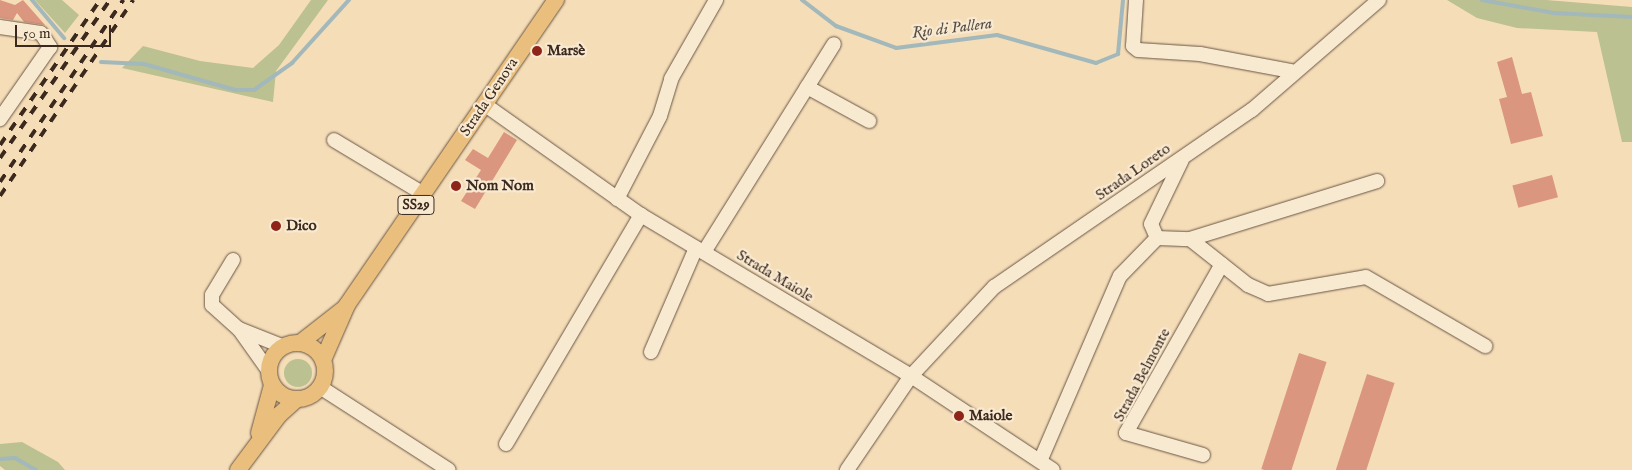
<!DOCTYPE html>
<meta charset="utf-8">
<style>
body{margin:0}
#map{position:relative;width:1632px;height:470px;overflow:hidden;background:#f5ddb8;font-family:"IM FELL English",serif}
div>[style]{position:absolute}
.green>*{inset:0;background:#bbc190}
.round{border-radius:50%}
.stream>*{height:4px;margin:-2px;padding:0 2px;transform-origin:2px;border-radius:2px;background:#a2b8ba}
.building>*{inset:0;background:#da967f;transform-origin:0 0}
.roads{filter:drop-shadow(0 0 1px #6a5644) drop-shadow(0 0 1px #6a5644)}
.minor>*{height:14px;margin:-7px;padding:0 7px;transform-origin:7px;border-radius:7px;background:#f8e9d1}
.major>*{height:16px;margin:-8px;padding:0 8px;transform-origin:8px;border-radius:8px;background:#eabe7c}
.major>.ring{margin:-8px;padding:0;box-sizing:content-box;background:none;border:16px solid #eabe7c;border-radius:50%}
.rail>*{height:4px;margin-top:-2px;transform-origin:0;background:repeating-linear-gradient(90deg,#3c291e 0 9px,transparent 0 18px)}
.dots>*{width:14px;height:14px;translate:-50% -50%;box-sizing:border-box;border:2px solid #f8e9d1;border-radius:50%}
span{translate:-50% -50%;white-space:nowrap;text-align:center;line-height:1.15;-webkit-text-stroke:4.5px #f8e9d1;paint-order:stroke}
.shield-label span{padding:1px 4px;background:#f8e9d1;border:1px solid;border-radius:4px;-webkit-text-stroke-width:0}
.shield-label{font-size:14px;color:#3c291e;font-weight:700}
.poi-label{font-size:15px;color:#3c291e;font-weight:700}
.left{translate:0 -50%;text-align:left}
.street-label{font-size:15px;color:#3c291e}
.water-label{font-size:16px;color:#564d45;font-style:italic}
.scale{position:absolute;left:15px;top:25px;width:96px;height:22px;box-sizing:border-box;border:2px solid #3c291e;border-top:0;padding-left:6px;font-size:15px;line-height:18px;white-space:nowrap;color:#3c291e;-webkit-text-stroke:4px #f8e9d1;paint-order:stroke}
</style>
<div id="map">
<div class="green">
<div style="clip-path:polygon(35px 0,62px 0,79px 15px,65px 33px)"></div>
<div style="clip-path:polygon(311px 0,328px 0,276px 71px,273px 102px,122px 68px,143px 46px,200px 61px,253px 68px,279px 45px)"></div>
<div style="clip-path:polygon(1447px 0,1546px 0,1632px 7px,1632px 142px,1622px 142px,1597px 32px,1517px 28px,1477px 18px)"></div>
<div class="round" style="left:284px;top:359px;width:28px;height:28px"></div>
<div style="clip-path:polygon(22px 442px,58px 462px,65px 470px,5px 470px,0 466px,0 444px)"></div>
</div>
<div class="stream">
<div style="left:32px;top:0;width:50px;rotate:49.9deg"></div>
<div style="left:802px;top:0;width:43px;rotate:37.4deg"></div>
<div style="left:836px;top:26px;width:64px;rotate:20.1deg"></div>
<div style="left:896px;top:48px;width:102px;rotate:-7.3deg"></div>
<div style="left:997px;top:35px;width:103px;rotate:15.8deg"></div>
<div style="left:1096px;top:63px;width:24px;rotate:-22deg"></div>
<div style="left:1118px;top:54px;width:54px;rotate:-84.7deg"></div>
<div style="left:1482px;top:0;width:73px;rotate:10.2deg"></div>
<div style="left:1554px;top:13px;width:78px;rotate:2.9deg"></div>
<div style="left:101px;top:62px;width:43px;rotate:2.7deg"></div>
<div style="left:144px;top:64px;width:95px;rotate:15.9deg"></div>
<div style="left:235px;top:90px;width:19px"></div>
<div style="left:254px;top:90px;width:47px;rotate:-35.4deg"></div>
<div style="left:292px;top:63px;width:85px;rotate:-47.9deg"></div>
<div style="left:0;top:459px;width:15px;rotate:-4deg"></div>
<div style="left:15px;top:458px;width:24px;rotate:30deg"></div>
</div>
<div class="building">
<div style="clip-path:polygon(0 0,15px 5px,23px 0,45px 25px,24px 22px,17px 13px,13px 20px,0 18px)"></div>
<div style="clip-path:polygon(1512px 57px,1522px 94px,1531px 92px,1543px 136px,1511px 144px,1499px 99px,1507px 97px,1497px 62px)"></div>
<div style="clip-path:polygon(504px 132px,517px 140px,475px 209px,461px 201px,481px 170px,465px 160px,473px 149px,488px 158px)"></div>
<div style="left:1552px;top:175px;width:23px;height:41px;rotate:75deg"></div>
<div style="left:1299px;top:353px;width:29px;height:122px;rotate:18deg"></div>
<div style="left:1367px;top:374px;width:29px;height:101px;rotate:18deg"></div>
</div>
<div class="roads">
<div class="minor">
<div style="left:1136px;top:0;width:46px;rotate:93.7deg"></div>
<div style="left:1133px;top:46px;width:6px;rotate:39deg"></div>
<div style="left:1138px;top:50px;width:62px;rotate:3.7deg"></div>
<div style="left:1200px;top:54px;width:93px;rotate:10.6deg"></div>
<div style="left:0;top:27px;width:41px;rotate:8.3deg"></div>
<div style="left:41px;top:33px;width:17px;rotate:57deg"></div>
<div style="left:50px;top:47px;width:88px;rotate:124.8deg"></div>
<div style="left:807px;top:87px;width:71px;rotate:28.7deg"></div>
<div style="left:484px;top:104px;width:192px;rotate:35.3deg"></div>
<div style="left:641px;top:215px;width:314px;rotate:30.8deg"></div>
<div style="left:911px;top:376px;width:170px;rotate:33.5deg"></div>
<div style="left:334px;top:140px;width:105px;rotate:31deg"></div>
<div style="left:617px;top:199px;width:93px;rotate:-62.6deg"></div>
<div style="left:660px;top:116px;width:39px;rotate:-73deg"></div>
<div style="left:671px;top:79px;width:91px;rotate:-60.3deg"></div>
<div style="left:1157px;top:238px;width:33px;rotate:2deg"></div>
<div style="left:1190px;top:239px;width:196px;rotate:-17.2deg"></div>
<div style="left:1190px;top:239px;width:74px;rotate:38.4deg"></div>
<div style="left:1248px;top:285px;width:22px;rotate:24deg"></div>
<div style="left:1268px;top:294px;width:99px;rotate:-9.8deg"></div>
<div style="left:1366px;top:277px;width:138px;rotate:30.1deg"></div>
<div style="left:704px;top:252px;width:245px;rotate:-58deg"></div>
<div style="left:233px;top:260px;width:41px;rotate:121deg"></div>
<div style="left:212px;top:295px;width:10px;rotate:90deg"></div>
<div style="left:212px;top:305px;width:36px;rotate:42deg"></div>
<div style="left:239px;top:329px;width:50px;rotate:54.7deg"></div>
<div style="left:239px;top:329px;width:46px;rotate:21.6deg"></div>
<div style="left:651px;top:352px;width:113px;rotate:-66.6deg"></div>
<div style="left:320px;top:387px;width:153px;rotate:32.8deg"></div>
<div style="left:506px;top:444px;width:266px;rotate:-59.5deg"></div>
<div style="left:1203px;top:455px;width:80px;rotate:-164.1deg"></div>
<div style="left:1126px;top:433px;width:194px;rotate:-60.4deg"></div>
<div style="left:1041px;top:459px;width:199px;rotate:-66.7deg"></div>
<div style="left:1120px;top:276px;width:53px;rotate:-45.8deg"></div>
<div style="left:1157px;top:238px;width:15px;rotate:-113deg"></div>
<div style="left:1151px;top:224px;width:71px;rotate:-64.2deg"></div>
<div style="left:847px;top:470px;width:114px;rotate:-55.8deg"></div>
<div style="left:911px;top:376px;width:122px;rotate:-47deg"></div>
<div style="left:994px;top:287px;width:313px;rotate:-34.5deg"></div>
<div style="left:1252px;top:110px;width:168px;rotate:-40.9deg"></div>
</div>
<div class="major">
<div class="ring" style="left:269px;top:343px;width:40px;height:40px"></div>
<div style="left:300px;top:343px;width:58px;rotate:-38deg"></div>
<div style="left:323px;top:360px;width:60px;rotate:-66.4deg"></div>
<div style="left:347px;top:305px;width:370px;rotate:-55.6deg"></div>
<div style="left:259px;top:433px;width:50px;rotate:-74.8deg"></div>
<div style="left:238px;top:470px;width:69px;rotate:-53.3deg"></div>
<div style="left:279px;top:415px;width:24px;rotate:-42deg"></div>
</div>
</div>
<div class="rail">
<div style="left:0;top:145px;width:176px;rotate:-55.4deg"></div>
<div style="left:0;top:158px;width:193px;rotate:-55.2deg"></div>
<div style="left:0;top:182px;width:220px;rotate:-55.9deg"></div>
<div style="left:0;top:196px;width:237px;rotate:-55.8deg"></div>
</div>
<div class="dots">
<div style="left:537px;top:51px;background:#8f2418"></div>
<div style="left:456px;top:186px;background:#8f2418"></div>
<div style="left:276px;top:226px;background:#8f2418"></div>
<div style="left:959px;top:416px;background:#8f2418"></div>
</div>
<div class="shield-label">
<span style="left:416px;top:205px">SS29</span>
</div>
<div class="poi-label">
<span class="left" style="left:547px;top:51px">Marsè</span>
<span class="left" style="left:466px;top:186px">Nom Nom</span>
<span class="left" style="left:286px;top:226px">Dico</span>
<span class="left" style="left:969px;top:416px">Maiole</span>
</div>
<div class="street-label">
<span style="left:489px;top:97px;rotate:-56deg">Strada Genova</span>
<span style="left:1133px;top:172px;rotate:-35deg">Strada Loreto</span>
<span style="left:775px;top:276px;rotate:31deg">Strada Maiole</span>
<span style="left:1142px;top:375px;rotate:-62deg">Strada Belmonte</span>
</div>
<div class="water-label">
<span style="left:952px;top:29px;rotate:-7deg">Rio di Pallera</span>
</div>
<div class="scale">50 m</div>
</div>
